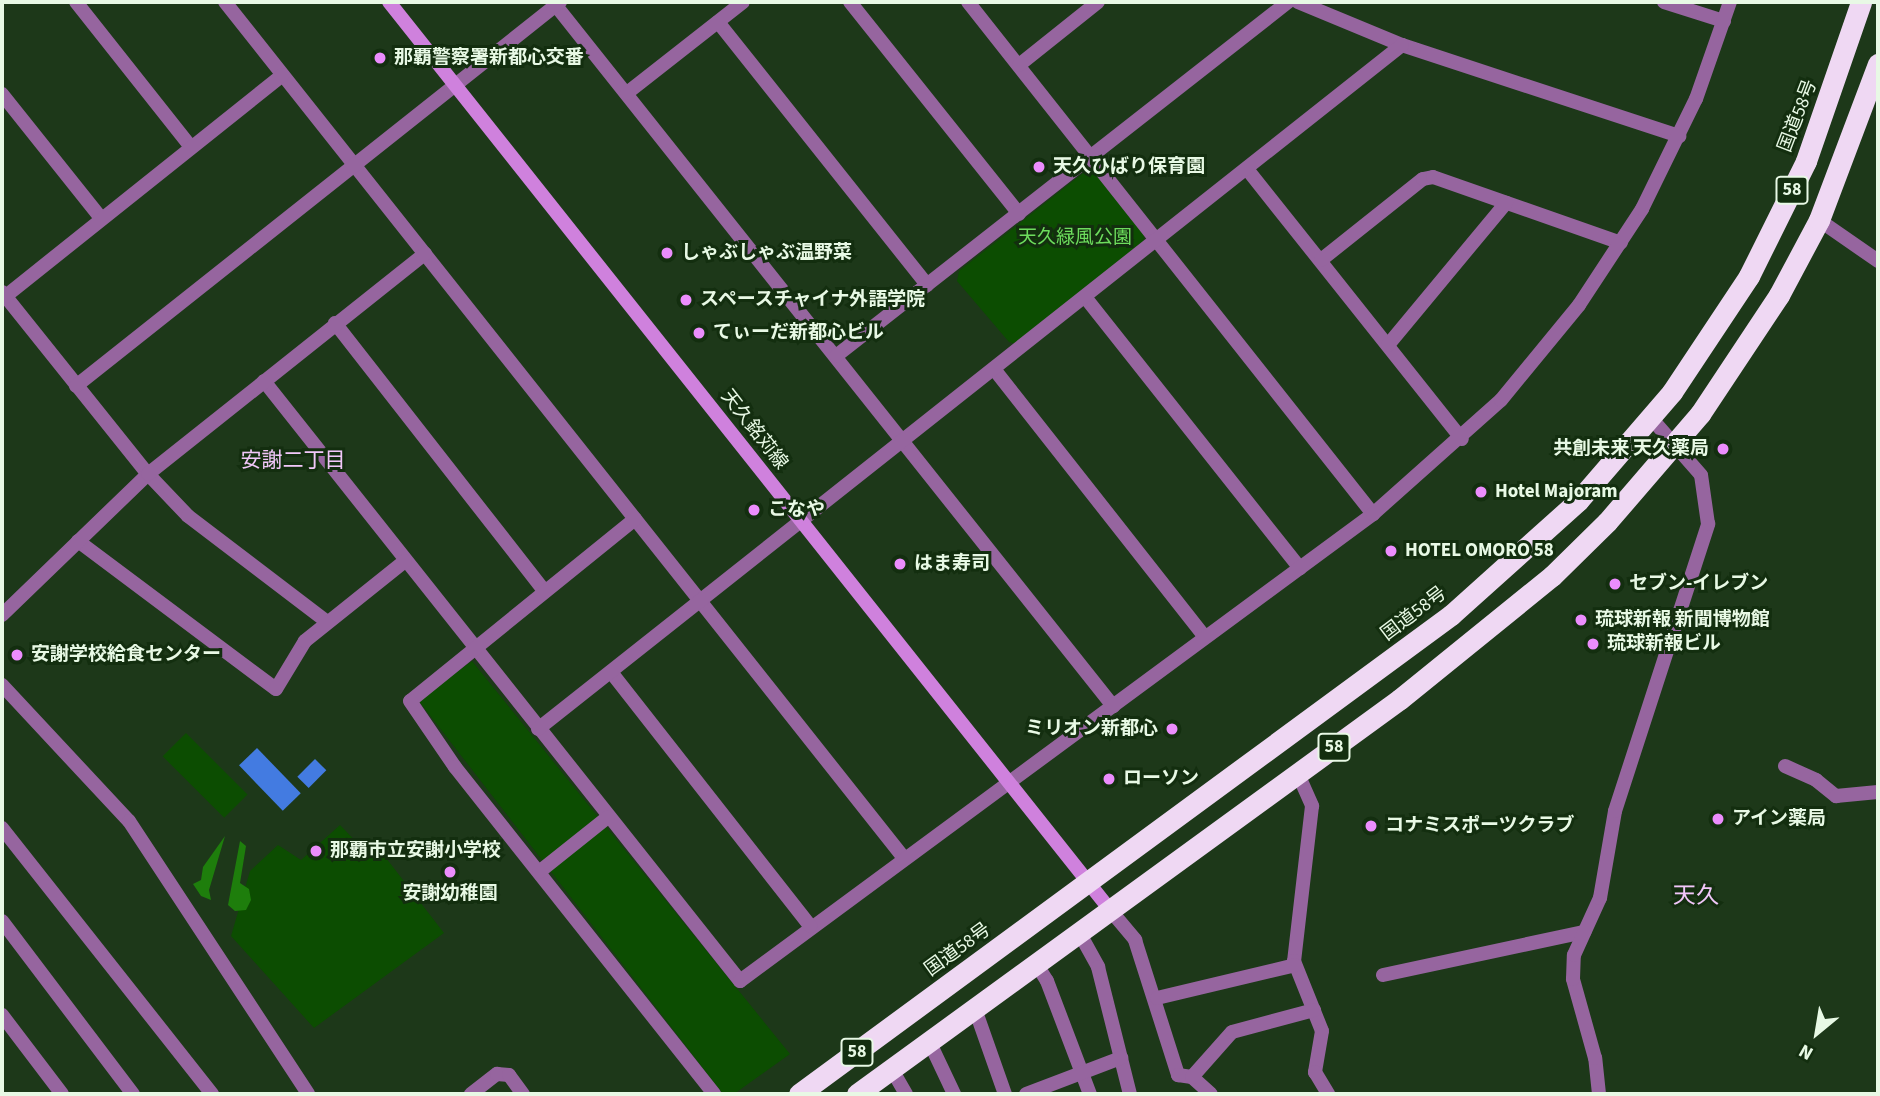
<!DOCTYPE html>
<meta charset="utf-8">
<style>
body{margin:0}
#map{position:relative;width:1880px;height:1096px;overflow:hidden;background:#1d3819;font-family:"Source Sans 3","Noto Sans JP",sans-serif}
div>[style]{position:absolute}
.green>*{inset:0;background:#0c4d01;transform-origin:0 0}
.forest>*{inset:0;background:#1e7e0c}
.water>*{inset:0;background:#437be1;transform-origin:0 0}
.street>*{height:14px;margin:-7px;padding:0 7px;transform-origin:7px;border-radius:7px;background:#96659f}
.secondary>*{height:14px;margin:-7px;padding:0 7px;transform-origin:7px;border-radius:7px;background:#cf81dd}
.highway>*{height:21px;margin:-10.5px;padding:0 10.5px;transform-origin:10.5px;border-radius:10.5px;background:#efd8f3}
.dots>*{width:19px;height:19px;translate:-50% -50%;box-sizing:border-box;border:4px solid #132e0f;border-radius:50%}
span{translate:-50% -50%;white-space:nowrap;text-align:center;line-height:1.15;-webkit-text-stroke:6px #132e0f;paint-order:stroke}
.shield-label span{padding:2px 5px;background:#132e0f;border:2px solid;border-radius:5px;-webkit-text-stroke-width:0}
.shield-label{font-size:18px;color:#e8f9e5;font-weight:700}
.poi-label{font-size:19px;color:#e8f9e5;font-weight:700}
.left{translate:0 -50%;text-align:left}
.right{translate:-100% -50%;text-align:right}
.street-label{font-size:19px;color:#e8f9e5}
.park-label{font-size:19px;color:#6ddd5d}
.neighbourhood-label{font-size:21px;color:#f1c7f9}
.quarter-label{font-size:23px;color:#f1c7f9}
.frame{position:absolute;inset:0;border:4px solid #e8f9e5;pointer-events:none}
.north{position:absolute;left:1782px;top:998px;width:70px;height:70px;-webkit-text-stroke:5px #132e0f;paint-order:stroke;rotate:210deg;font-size:19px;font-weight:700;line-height:28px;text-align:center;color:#e8f9e5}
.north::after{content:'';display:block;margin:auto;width:24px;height:32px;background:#e8f9e5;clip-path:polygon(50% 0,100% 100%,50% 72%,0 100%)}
</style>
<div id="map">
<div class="green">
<div style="clip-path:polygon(1087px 170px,1093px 170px,1144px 235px,1143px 243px,1016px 344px,1009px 342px,957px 281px,959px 271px)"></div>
<div style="clip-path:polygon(472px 661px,790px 1054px,734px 1094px,723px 1094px,418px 700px)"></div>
<div style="left:186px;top:733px;width:87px;height:33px;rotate:45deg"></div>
<div style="clip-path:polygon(340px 825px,368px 854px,376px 845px,444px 933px,314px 1028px,231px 936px,250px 871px,278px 845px,301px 860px)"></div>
</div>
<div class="forest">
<div style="clip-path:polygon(225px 836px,209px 890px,211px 900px,201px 896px,193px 884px,201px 880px,203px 867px)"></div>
<div style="clip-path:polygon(240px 841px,246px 846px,240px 883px,249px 889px,251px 900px,246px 910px,235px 911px,228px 905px)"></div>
</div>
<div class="water">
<div style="left:257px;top:748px;width:63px;height:25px;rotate:46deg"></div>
<div style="left:315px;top:759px;width:16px;height:25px;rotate:45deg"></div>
</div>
<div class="street">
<div style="left:76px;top:2px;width:185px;rotate:51.6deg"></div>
<div style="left:225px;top:2px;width:1093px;rotate:51.58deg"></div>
<div style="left:553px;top:2px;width:900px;rotate:51.5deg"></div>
<div style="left:850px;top:2px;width:271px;rotate:51.4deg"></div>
<div style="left:968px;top:2px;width:653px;rotate:51.66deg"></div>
<div style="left:1298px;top:2px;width:113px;rotate:22.5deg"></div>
<div style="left:1402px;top:45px;width:292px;rotate:18.2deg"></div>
<div style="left:1664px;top:2px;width:63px;rotate:17.6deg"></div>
<div style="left:718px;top:22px;width:336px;rotate:51.5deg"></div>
<div style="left:1019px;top:65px;width:101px;rotate:-38.6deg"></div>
<div style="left:627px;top:93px;width:147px;rotate:-38.1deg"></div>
<div style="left:2px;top:94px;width:159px;rotate:51.4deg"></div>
<div style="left:1247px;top:169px;width:345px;rotate:51.5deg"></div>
<div style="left:1819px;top:220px;width:72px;rotate:34.8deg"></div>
<div style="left:1321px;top:260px;width:130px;rotate:-38.5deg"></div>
<div style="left:1423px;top:179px;width:10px;rotate:-11deg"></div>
<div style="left:1433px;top:177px;width:199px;rotate:19.3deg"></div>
<div style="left:2px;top:292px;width:233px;rotate:51.3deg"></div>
<div style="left:148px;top:474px;width:58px;rotate:46.4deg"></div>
<div style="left:188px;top:516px;width:175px;rotate:37.3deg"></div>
<div style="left:1085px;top:297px;width:346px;rotate:51.6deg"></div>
<div style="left:2px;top:299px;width:359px;rotate:-38.6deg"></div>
<div style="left:335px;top:323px;width:338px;rotate:52deg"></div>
<div style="left:1388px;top:345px;width:185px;rotate:-50.3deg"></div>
<div style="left:836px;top:356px;width:574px;rotate:-38.07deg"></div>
<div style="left:994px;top:369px;width:341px;rotate:51.8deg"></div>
<div style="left:264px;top:381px;width:766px;rotate:51.57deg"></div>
<div style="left:740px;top:981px;width:787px;rotate:-36.42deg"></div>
<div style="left:1373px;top:514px;width:171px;rotate:-41.7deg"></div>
<div style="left:1501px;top:400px;width:123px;rotate:-50.6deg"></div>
<div style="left:1579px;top:305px;width:115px;rotate:-56.7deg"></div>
<div style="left:1642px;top:209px;width:123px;rotate:-63.9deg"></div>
<div style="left:1696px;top:99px;width:103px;rotate:-70.7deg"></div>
<div style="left:76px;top:386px;width:618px;rotate:-38.43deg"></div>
<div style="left:635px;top:519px;width:289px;rotate:141deg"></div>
<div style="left:410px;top:701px;width:80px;rotate:55.7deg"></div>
<div style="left:455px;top:767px;width:417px;rotate:51.6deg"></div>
<div style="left:78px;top:541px;width:247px;rotate:36.8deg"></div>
<div style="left:276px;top:689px;width:56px;rotate:-58.9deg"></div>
<div style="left:305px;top:641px;width:128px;rotate:-38.7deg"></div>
<div style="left:2px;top:615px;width:203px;rotate:-44deg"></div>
<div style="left:148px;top:474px;width:354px;rotate:-38.5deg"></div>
<div style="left:611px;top:672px;width:323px;rotate:51.9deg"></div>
<div style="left:2px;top:685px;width:186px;rotate:47deg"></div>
<div style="left:129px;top:821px;width:326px;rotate:56.7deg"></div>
<div style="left:538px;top:729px;width:1102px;rotate:-38.37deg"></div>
<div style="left:1785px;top:766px;width:34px;rotate:24deg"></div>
<div style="left:1816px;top:780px;width:26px;rotate:39deg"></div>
<div style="left:1836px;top:796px;width:42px;rotate:-5.4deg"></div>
<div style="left:1298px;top:774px;width:35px;rotate:66deg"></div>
<div style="left:1312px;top:806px;width:156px;rotate:96.6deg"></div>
<div style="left:1294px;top:961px;width:75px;rotate:68.2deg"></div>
<div style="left:1322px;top:1031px;width:42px;rotate:99.7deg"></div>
<div style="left:1315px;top:1072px;width:26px;rotate:59deg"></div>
<div style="left:2px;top:828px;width:339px;rotate:51.7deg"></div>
<div style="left:539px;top:872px;width:88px;rotate:-38.6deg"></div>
<div style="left:1111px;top:911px;width:38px;rotate:50deg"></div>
<div style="left:1135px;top:940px;width:142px;rotate:72.3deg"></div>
<div style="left:1178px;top:1075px;width:14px;rotate:8deg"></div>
<div style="left:1192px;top:1077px;width:25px;rotate:42deg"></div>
<div style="left:2px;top:921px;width:217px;rotate:52.9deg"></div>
<div style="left:1080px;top:934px;width:38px;rotate:61deg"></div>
<div style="left:1098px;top:967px;width:131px;rotate:75.9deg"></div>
<div style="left:1037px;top:965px;width:19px;rotate:58deg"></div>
<div style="left:1047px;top:981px;width:121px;rotate:69.2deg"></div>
<div style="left:1383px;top:975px;width:206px;rotate:-12.1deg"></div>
<div style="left:1157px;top:998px;width:142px;rotate:-13.4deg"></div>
<div style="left:975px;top:1009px;width:90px;rotate:70.6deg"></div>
<div style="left:2px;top:1015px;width:99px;rotate:52.8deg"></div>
<div style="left:929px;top:1041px;width:59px;rotate:64.7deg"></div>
<div style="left:891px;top:1068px;width:30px;rotate:60deg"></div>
<div style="left:1192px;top:1077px;width:60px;rotate:-48.4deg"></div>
<div style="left:1232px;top:1032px;width:85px;rotate:-15deg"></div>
<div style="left:471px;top:1094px;width:33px;rotate:-38deg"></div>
<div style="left:497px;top:1074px;width:12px;rotate:5deg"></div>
<div style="left:509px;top:1075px;width:24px;rotate:54deg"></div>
<div style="left:1026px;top:1094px;width:102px;rotate:-20.8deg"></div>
<div style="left:1599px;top:1094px;width:36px;rotate:-96deg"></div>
<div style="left:1595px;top:1058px;width:82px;rotate:-105.6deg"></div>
<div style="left:1573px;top:979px;width:24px;rotate:-88deg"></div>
<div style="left:1574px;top:955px;width:63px;rotate:-65.5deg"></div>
<div style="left:1600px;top:898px;width:88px;rotate:-80.2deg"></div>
<div style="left:1615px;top:811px;width:302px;rotate:-72deg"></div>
<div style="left:1708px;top:524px;width:49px;rotate:-98.1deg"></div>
<div style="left:1701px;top:475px;width:74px;rotate:-131.2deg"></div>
</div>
<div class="secondary">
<div style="left:389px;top:2px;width:1161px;rotate:51.54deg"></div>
</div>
<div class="highway">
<div style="left:799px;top:1094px;width:809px;rotate:-36.3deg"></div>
<div style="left:1451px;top:615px;width:171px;rotate:-41.9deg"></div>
<div style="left:1578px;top:501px;width:144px;rotate:-49.2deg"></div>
<div style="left:1672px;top:392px;width:139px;rotate:-56.4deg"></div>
<div style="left:1749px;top:276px;width:128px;rotate:-63.6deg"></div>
<div style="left:1806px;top:161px;width:168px;rotate:-70.9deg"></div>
<div style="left:857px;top:1094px;width:671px;rotate:-36.03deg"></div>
<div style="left:1400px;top:699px;width:196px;rotate:-39deg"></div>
<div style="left:1552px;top:576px;width:77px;rotate:-44.5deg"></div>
<div style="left:1607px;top:522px;width:143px;rotate:-49.3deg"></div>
<div style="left:1700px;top:414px;width:143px;rotate:-56.4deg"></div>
<div style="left:1779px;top:295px;width:85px;rotate:-61.9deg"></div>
<div style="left:1819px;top:220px;width:167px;rotate:-69.3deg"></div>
</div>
<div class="dots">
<div style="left:380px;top:58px;background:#eb8dfc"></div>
<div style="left:1039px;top:167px;background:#eb8dfc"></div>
<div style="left:667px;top:253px;background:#eb8dfc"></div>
<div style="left:686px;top:300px;background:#eb8dfc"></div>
<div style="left:699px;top:333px;background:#eb8dfc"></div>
<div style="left:1723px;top:449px;background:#eb8dfc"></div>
<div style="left:1481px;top:492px;background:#eb8dfc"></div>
<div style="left:754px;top:510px;background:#eb8dfc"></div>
<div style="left:1391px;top:551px;background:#eb8dfc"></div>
<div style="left:900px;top:564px;background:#eb8dfc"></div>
<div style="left:1615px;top:584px;background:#eb8dfc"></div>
<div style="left:1581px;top:620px;background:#eb8dfc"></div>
<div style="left:1593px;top:644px;background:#eb8dfc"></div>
<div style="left:17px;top:655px;background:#eb8dfc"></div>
<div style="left:1172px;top:729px;background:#eb8dfc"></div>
<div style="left:1109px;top:779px;background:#eb8dfc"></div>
<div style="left:1718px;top:819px;background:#eb8dfc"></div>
<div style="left:1371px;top:826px;background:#eb8dfc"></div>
<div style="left:316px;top:851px;background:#eb8dfc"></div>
<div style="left:450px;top:872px;background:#eb8dfc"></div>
</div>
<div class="shield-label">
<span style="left:1792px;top:190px">58</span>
<span style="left:1334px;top:747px">58</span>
<span style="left:857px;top:1052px">58</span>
</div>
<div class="poi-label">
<span class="left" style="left:394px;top:58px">那覇警察署新都心交番</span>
<span class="left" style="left:1053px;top:167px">天久ひばり保育園</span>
<span class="left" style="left:681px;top:253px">しゃぶしゃぶ温野菜</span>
<span class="left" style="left:700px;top:300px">スペースチャイナ外語学院</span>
<span class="left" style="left:713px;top:333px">てぃーだ新都心ビル</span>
<span class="right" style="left:1709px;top:449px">共創未来 天久薬局</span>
<span class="left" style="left:1495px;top:492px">Hotel Majoram</span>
<span class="left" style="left:768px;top:510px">こなや</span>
<span class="left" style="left:1405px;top:551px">HOTEL OMORO 58</span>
<span class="left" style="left:914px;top:564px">はま寿司</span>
<span class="left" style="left:1629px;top:584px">セブン-イレブン</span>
<span class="left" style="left:1595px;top:620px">琉球新報 新聞博物館</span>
<span class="left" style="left:1607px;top:644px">琉球新報ビル</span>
<span class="left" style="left:31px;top:655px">安謝学校給食センター</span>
<span class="right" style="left:1158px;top:729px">ミリオン新都心</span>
<span class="left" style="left:1123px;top:779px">ローソン</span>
<span class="left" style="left:1732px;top:819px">アイン薬局</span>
<span class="left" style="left:1385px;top:826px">コナミスポーツクラブ</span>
<span class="left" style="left:330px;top:851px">那覇市立安謝小学校</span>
<span style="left:450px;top:894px">安謝幼稚園</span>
</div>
<div class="street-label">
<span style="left:1798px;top:116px;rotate:-69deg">国道58号</span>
<span style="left:754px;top:430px;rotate:52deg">天久銘苅線</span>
<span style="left:1414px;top:614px;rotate:-37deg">国道58号</span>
<span style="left:958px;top:950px;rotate:-36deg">国道58号</span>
</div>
<div class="park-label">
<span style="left:1075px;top:238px">天久緑風公園</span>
</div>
<div class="neighbourhood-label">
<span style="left:293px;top:460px">安謝二丁目</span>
</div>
<div class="quarter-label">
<span style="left:1696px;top:896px">天久</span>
</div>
<div class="frame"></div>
<div class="north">N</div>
</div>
